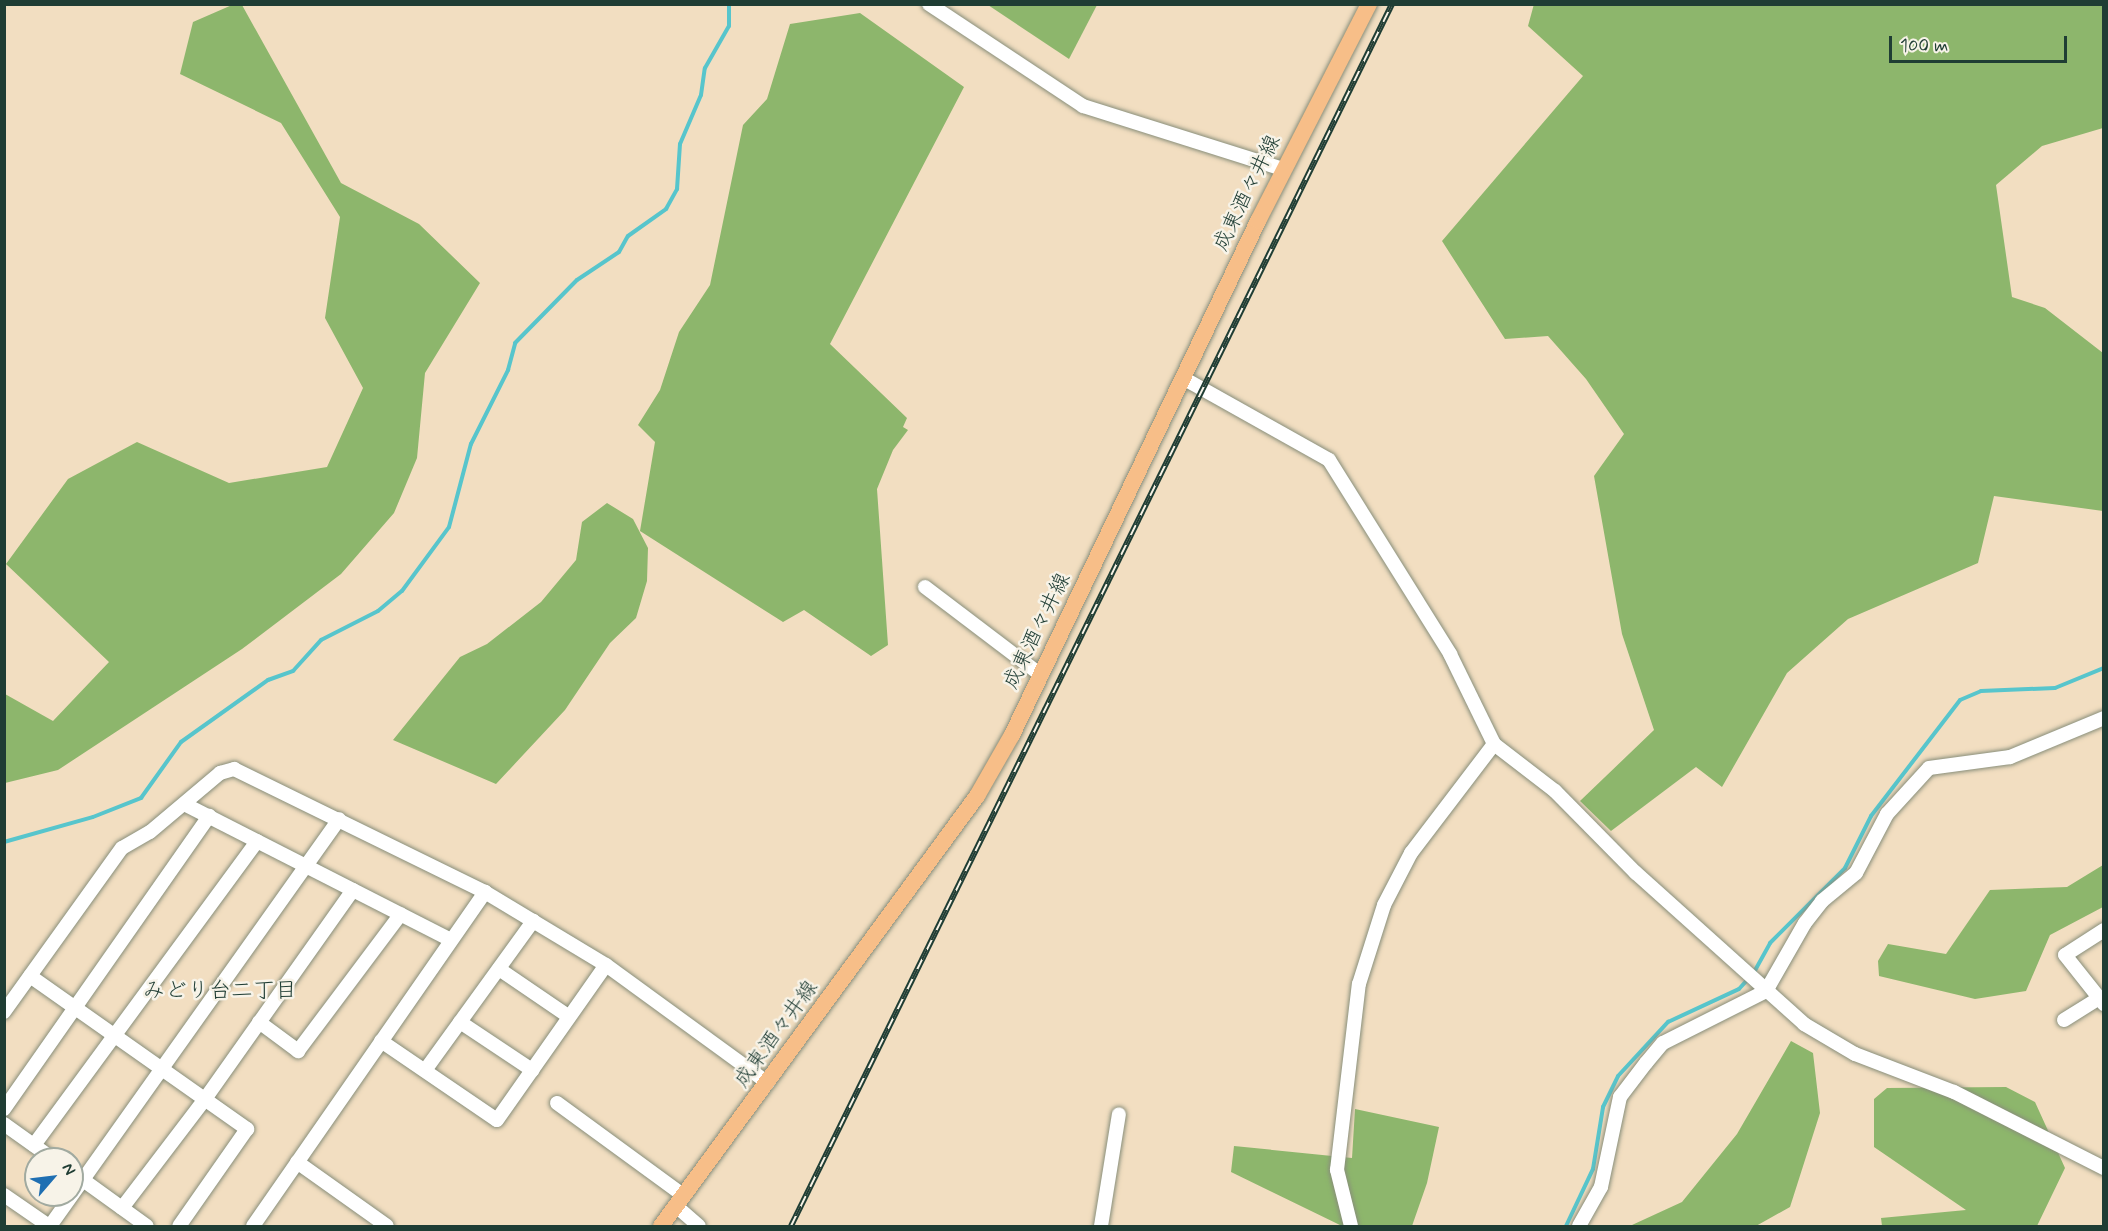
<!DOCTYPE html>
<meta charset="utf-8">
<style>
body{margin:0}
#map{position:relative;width:2108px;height:1231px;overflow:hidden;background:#f2dec1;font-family:Mynerve,"Klee One",sans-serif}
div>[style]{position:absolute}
.forest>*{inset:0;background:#8db66c}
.stream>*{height:4px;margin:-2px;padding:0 2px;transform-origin:2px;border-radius:2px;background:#57c5cc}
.roads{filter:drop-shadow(0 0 2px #888e7a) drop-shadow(0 0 2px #888e7a)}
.minor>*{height:14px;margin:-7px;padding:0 7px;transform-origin:7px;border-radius:7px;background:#fff}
.major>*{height:16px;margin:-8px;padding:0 8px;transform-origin:8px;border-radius:8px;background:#f7be88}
.rail>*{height:6px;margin-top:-3px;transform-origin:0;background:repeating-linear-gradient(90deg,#f7f3e8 0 11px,#1f3d34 0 22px);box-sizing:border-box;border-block:2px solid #1f3d34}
span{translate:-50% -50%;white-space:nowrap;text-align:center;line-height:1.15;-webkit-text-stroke:5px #f7f3e8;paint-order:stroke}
.street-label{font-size:21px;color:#1f3d34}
.neighbourhood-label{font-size:22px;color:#1f3d34}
.frame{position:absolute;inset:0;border:6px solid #1f3d34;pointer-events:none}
.north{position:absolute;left:24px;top:1147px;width:60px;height:60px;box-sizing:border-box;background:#f7f3e8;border:2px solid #a1aaa0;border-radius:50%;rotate:62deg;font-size:16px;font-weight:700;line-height:24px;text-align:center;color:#1f3d34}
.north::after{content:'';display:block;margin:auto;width:21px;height:27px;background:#1f6fb2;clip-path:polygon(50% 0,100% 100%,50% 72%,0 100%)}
.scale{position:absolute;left:1889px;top:36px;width:178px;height:27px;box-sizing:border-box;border:3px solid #1f3d34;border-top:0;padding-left:8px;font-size:18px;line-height:21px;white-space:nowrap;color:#1f3d34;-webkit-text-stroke:4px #f7f3e8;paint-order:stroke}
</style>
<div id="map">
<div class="forest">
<div style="clip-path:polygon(1534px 4px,2103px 5px,2103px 128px,2042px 146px,1996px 185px,2012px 297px,2045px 308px,2103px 353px,2103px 511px,1994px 496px,1978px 563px,1848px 619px,1787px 673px,1722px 787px,1696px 767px,1611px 831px,1580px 801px,1654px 730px,1622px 634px,1594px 476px,1624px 434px,1586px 379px,1548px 336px,1505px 339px,1442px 241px,1583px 76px,1528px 26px)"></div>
<div style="clip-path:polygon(232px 5px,242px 5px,341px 183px,419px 224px,480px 283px,425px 373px,417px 458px,394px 513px,341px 574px,242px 649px,58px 770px,5px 783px,5px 694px,53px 721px,109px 662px,6px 564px,68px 479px,137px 442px,229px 483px,327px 467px,363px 388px,325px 318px,340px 217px,281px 123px,180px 74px,193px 22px)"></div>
<div style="clip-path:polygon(988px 5px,1097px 5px,1069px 59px)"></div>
<div style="clip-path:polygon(860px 13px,964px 87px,830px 344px,907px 418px,903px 427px,908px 430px,893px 450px,877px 489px,888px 645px,871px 656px,804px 610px,783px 622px,640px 531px,655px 442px,638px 425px,660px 390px,679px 332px,710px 285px,743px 125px,767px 99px,790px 24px)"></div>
<div style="clip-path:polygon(607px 503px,633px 519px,648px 548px,647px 581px,636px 618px,610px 643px,565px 710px,496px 784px,393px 740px,460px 657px,487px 644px,541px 602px,576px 560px,582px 522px)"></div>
<div style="clip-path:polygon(2103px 865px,2103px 907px,2050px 935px,2026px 991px,1975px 999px,1879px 976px,1878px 961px,1888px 944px,1946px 954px,1990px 890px,2067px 887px)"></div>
<div style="clip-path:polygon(1791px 1041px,1813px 1053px,1820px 1113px,1790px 1207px,1756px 1226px,1598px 1226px,1632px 1225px,1682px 1202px,1737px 1134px)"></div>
<div style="clip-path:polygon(2006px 1087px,2035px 1102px,2065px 1168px,2037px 1226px,1882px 1226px,1881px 1218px,1966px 1210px,1874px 1147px,1874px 1099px,1887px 1088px)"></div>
<div style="clip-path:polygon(1355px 1109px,1439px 1127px,1427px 1183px,1412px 1226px,1342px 1226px,1231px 1172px,1234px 1146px,1352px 1158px)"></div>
</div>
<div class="stream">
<div style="left:4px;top:842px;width:92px;rotate:-15.7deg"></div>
<div style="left:93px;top:817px;width:52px;rotate:-21.6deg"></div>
<div style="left:141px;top:798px;width:69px;rotate:-54.5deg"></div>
<div style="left:181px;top:742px;width:107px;rotate:-35.5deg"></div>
<div style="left:268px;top:680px;width:27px;rotate:-20deg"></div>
<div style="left:293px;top:671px;width:42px;rotate:-47.9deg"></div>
<div style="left:321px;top:640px;width:64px;rotate:-27deg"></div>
<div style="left:378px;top:611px;width:31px;rotate:-40deg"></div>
<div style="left:402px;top:591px;width:79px;rotate:-53.7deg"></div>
<div style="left:449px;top:527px;width:86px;rotate:-75.2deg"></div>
<div style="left:471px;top:444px;width:83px;rotate:-63.4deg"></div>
<div style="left:508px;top:370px;width:28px;rotate:-75deg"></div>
<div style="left:515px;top:343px;width:88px;rotate:-45.5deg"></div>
<div style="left:577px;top:280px;width:50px;rotate:-33.7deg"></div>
<div style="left:619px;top:252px;width:18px;rotate:-61deg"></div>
<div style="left:628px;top:236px;width:47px;rotate:-35.4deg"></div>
<div style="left:666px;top:209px;width:23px;rotate:-61deg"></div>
<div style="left:677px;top:189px;width:45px;rotate:-86.2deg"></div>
<div style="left:680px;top:144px;width:53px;rotate:-66.8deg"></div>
<div style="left:701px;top:95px;width:27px;rotate:-82deg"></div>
<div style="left:705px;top:68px;width:48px;rotate:-60.3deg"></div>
<div style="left:729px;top:26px;width:22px;rotate:-90deg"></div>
<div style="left:1753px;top:974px;width:35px;rotate:-61deg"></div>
<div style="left:1770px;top:943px;width:106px;rotate:-45deg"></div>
<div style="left:1845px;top:868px;width:58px;rotate:-63.4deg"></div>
<div style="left:1871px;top:816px;width:146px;rotate:-52.5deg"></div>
<div style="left:1960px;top:700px;width:23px;rotate:-23deg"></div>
<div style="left:1981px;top:691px;width:74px;rotate:-2.3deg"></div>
<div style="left:2055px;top:688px;width:53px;rotate:-22.2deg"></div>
<div style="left:1566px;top:1226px;width:63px;rotate:-64.7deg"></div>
<div style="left:1593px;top:1169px;width:63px;rotate:-80.8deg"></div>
<div style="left:1603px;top:1107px;width:34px;rotate:-64deg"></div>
<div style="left:1618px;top:1076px;width:74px;rotate:-47.2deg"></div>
<div style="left:1668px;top:1022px;width:78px;rotate:-24.9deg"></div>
<div style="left:1739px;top:989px;width:13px;rotate:-48deg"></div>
</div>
<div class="roads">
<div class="minor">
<div style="left:929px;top:4px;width:185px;rotate:33.5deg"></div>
<div style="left:1083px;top:106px;width:210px;rotate:17.5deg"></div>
<div style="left:1183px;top:378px;width:167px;rotate:29.3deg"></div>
<div style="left:1329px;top:460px;width:229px;rotate:58deg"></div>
<div style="left:1450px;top:654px;width:100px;rotate:63.9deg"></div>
<div style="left:1494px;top:744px;width:77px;rotate:37.6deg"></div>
<div style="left:1555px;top:791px;width:115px;rotate:45.4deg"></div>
<div style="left:1636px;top:873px;width:226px;rotate:41.9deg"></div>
<div style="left:1804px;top:1024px;width:59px;rotate:30.5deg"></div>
<div style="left:1855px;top:1054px;width:106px;rotate:21deg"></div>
<div style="left:1954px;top:1092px;width:168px;rotate:26.9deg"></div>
<div style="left:925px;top:587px;width:146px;rotate:37.2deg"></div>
<div style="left:186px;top:805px;width:297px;rotate:27deg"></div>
<div style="left:2104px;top:930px;width:46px;rotate:147.3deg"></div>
<div style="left:2065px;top:955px;width:63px;rotate:51.5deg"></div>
<div style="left:499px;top:969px;width:83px;rotate:34.3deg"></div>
<div style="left:30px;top:976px;width:266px;rotate:35.2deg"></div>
<div style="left:247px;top:1129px;width:118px;rotate:125deg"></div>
<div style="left:4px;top:1012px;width:202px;rotate:-54.3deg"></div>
<div style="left:122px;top:848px;width:32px;rotate:-30deg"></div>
<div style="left:150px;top:832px;width:92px;rotate:-40.1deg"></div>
<div style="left:220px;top:773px;width:15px;rotate:-16deg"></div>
<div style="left:234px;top:769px;width:280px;rotate:26.1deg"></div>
<div style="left:485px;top:892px;width:141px;rotate:31.1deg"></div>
<div style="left:606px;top:965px;width:200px;rotate:36.1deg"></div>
<div style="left:2064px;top:1020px;width:39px;rotate:-32deg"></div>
<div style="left:259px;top:1022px;width:49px;rotate:36.6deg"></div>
<div style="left:298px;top:1051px;width:171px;rotate:-53.1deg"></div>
<div style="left:460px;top:1022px;width:87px;rotate:33.7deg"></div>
<div style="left:381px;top:1041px;width:140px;rotate:34.3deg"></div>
<div style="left:497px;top:1120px;width:189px;rotate:-54.9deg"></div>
<div style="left:426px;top:1069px;width:183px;rotate:-54.1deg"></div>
<div style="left:557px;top:1103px;width:157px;rotate:36.2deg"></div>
<div style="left:4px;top:1109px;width:358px;rotate:-55deg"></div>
<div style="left:4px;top:1124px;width:60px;rotate:35.5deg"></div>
<div style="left:34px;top:1145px;width:377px;rotate:-53.7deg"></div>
<div style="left:297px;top:1162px;width:110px;rotate:35.4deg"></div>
<div style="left:72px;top:1172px;width:92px;rotate:35.8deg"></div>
<div style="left:4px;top:1195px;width:55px;rotate:34.6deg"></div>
<div style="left:676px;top:1206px;width:30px;rotate:41deg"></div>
<div style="left:122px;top:1208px;width:137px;rotate:-52.7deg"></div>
<div style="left:205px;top:1099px;width:256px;rotate:-54.7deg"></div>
<div style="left:50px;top:1226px;width:499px;rotate:-54.6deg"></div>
<div style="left:253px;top:1226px;width:407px;rotate:-55.2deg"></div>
<div style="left:1101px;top:1226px;width:113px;rotate:-80.9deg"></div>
<div style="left:1351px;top:1226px;width:58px;rotate:-104deg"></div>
<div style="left:1337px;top:1170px;width:187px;rotate:-83.3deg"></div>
<div style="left:1359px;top:984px;width:83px;rotate:-72.4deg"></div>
<div style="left:1384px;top:905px;width:59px;rotate:-62.6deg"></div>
<div style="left:1411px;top:853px;width:137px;rotate:-52.7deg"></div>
<div style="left:1579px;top:1226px;width:45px;rotate:-60.6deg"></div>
<div style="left:1601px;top:1187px;width:92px;rotate:-78.1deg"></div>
<div style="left:1620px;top:1097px;width:43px;rotate:-52.6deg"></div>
<div style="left:1646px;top:1063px;width:26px;rotate:-50deg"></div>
<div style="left:1663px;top:1043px;width:115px;rotate:-26.8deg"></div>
<div style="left:1766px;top:991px;width:78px;rotate:-60.2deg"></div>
<div style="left:1805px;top:923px;width:28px;rotate:-52deg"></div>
<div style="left:1822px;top:901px;width:44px;rotate:-39.5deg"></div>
<div style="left:1856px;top:873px;width:67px;rotate:-62.3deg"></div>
<div style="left:1887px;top:814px;width:62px;rotate:-47.6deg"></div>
<div style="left:1929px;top:768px;width:82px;rotate:-7.7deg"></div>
<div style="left:2010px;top:757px;width:102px;rotate:-22.5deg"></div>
</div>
<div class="major">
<div style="left:661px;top:1226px;width:534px;rotate:-53.69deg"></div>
<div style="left:977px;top:796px;width:70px;rotate:-60.2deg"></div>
<div style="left:1012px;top:735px;width:570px;rotate:-64.42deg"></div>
<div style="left:1258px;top:221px;width:244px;rotate:-62.9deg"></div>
</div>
</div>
<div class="rail">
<div style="left:791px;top:1226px;width:1362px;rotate:-63.81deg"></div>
</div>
<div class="street-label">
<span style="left:1247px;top:193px;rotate:-64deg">成東酒々井線</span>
<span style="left:1037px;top:631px;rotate:-64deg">成東酒々井線</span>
<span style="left:776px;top:1034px;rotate:-54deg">成東酒々井線</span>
</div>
<div class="neighbourhood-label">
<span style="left:220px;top:992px">みどり台二丁目</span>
</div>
<div class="frame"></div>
<div class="north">N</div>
<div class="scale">100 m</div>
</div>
